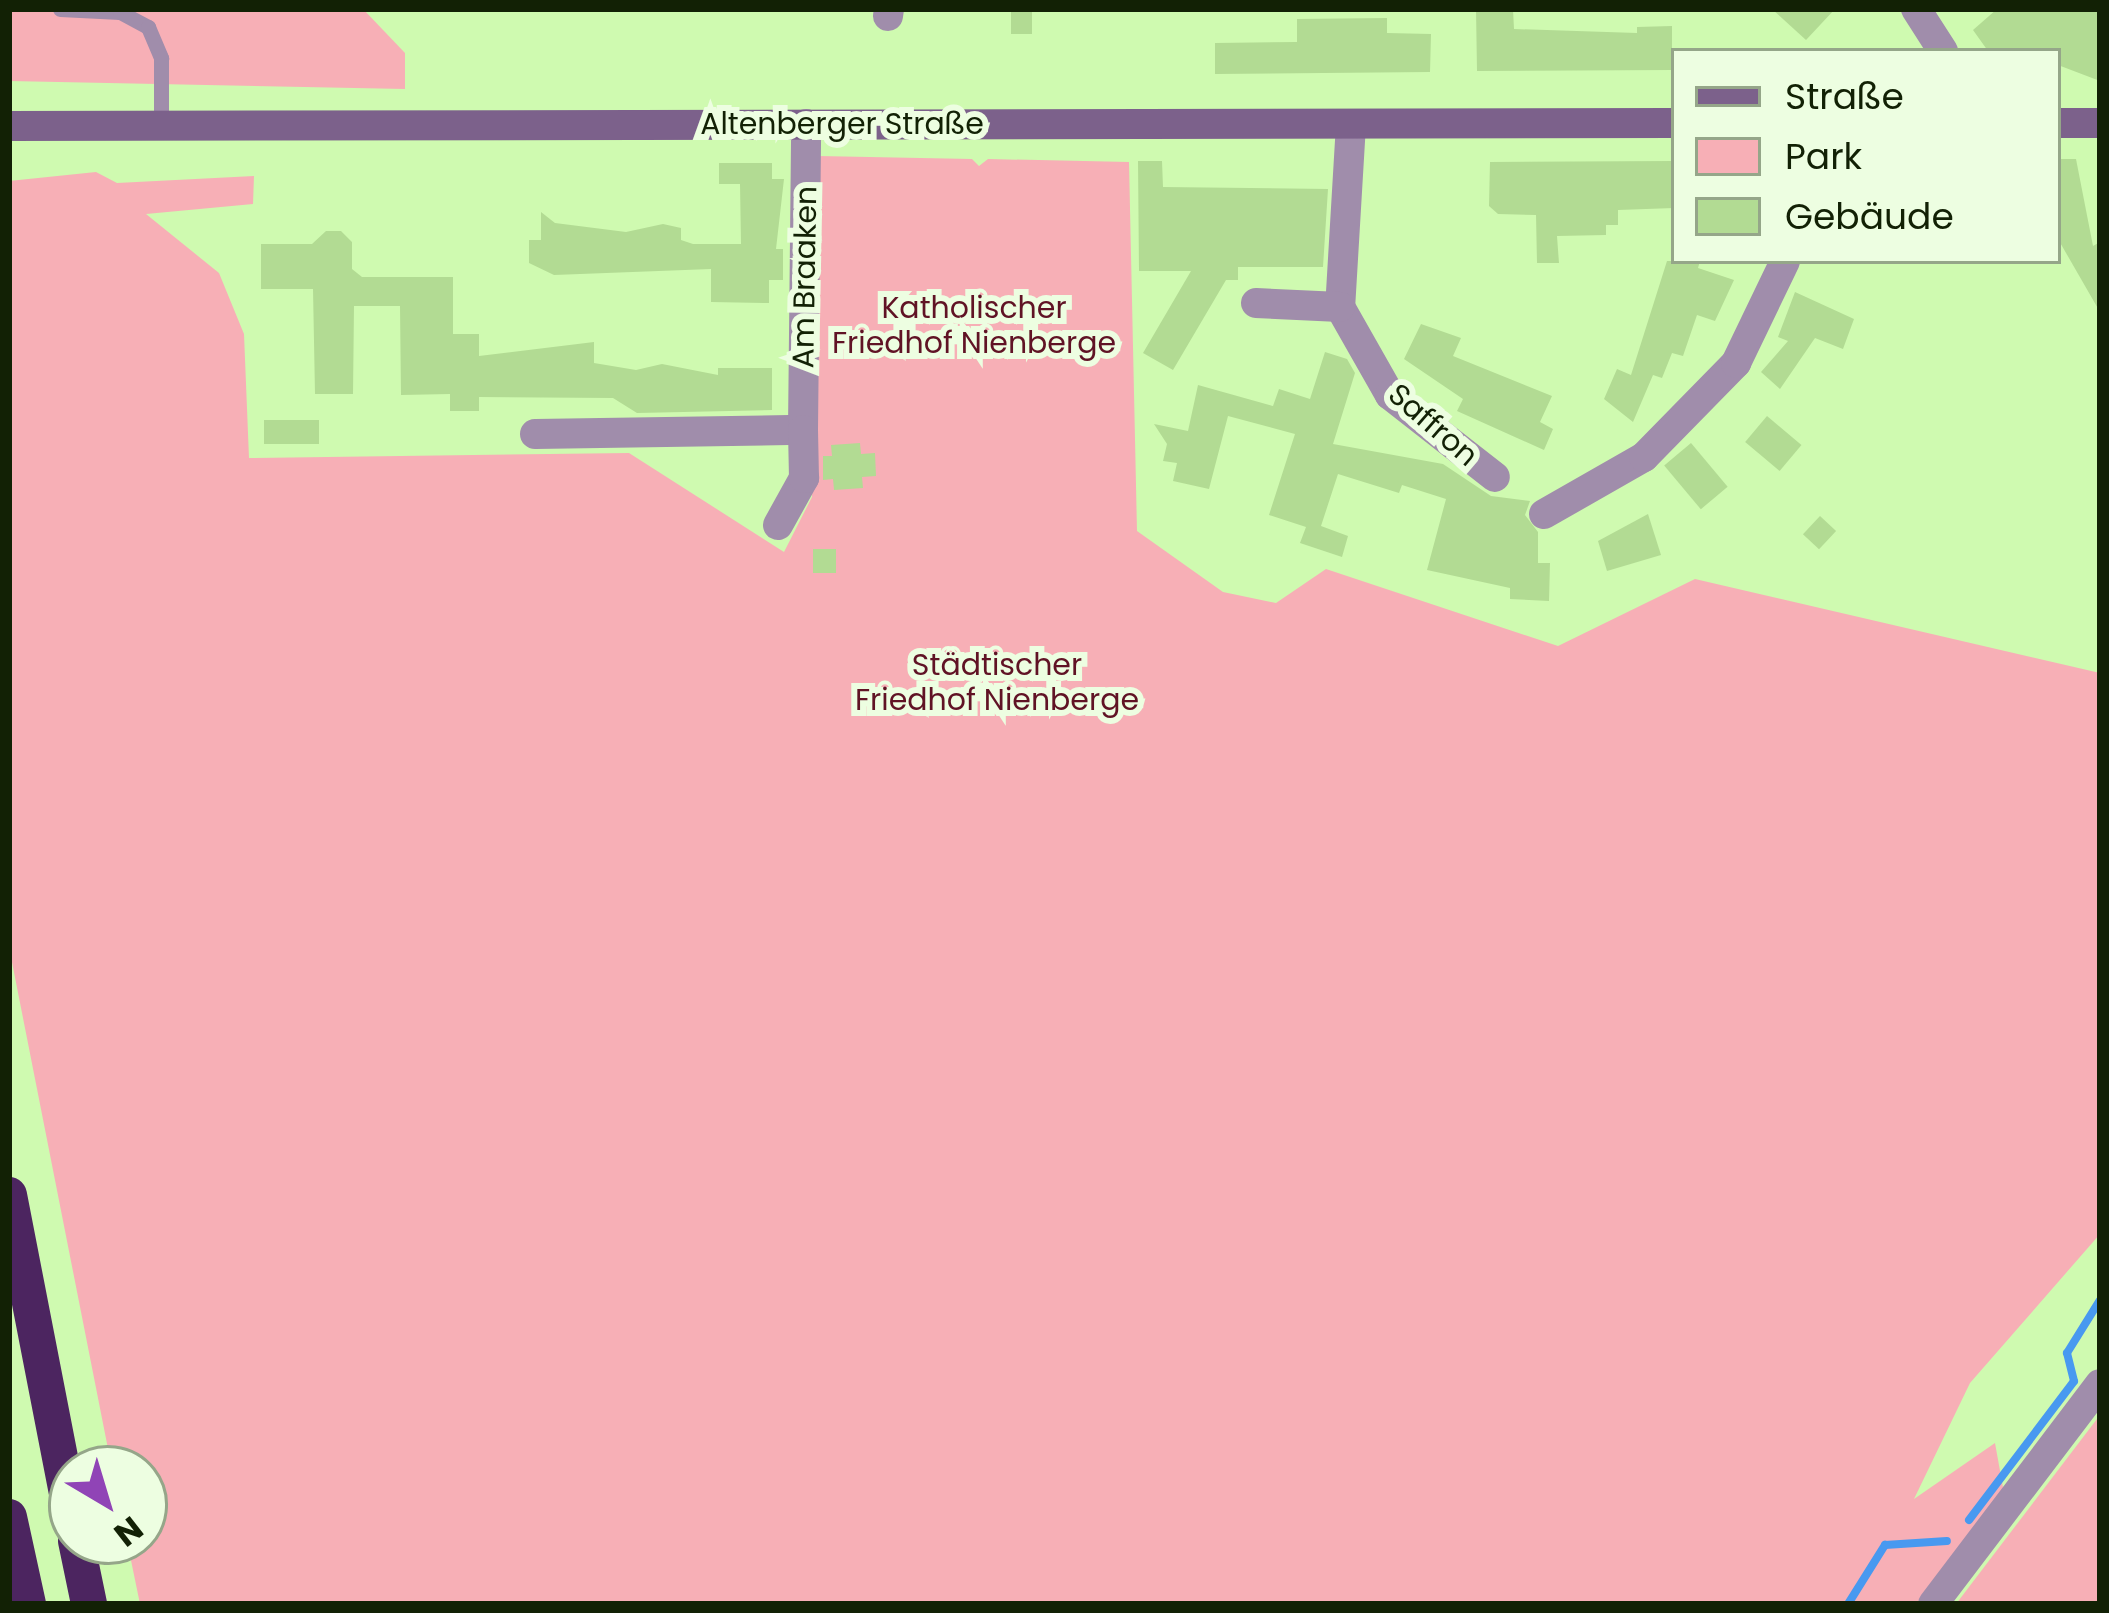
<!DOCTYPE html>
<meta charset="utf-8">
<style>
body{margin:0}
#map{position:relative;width:2109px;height:1613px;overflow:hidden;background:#cffab0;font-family:Poppins,sans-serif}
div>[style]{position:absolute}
.green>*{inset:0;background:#f7afb6}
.stream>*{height:8px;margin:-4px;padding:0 4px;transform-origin:4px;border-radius:4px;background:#4899f0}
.building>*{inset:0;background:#b2db93;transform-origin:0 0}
.service>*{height:15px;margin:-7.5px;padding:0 7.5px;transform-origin:7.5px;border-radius:7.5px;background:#a08dab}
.minor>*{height:30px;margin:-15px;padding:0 15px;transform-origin:15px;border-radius:15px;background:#a08dab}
.secondary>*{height:30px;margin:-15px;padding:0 15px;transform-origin:15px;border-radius:15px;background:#7c618b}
.motorway>*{height:36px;margin:-18px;padding:0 18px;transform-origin:18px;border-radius:18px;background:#4c2560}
span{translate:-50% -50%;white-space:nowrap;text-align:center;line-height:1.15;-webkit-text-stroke:12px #edfee1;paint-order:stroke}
.street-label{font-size:30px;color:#122105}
.park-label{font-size:30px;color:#601325}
.frame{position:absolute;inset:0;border:12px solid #122105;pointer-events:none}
.legend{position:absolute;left:1671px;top:48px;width:390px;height:216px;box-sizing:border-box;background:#edfee1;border:3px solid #95a689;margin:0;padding:15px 21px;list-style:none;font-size:36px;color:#122105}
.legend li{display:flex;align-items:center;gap:24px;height:60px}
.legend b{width:60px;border:3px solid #95a689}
.north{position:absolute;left:48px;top:1445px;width:120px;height:120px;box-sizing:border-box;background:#edfee1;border:3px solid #95a689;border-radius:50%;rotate:142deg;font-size:33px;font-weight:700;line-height:48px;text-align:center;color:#122105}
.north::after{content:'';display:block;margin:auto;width:42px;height:54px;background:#9044b6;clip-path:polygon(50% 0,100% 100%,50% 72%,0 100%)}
</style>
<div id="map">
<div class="green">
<div style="clip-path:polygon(9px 9px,363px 9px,405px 53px,405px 89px,9px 81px)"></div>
<div style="clip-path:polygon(818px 156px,972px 159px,979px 166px,988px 159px,1129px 162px,1137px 531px,1223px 592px,1276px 603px,1326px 569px,1558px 646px,1695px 579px,2100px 673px,2100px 1234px,1970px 1383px,1914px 1499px,1995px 1443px,2004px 1493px,1916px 1604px,140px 1604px,127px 1541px,144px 1541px,144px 1469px,112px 1469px,9px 947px,9px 181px,96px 172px,117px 183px,254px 176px,253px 204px,146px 214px,219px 273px,244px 334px,249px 458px,629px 453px,784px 552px,812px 497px)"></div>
<div style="clip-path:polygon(2100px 1415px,2100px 1604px,1956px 1604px)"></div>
</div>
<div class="stream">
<div style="left:1969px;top:1520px;width:174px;rotate:-52.9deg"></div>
<div style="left:2074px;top:1381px;width:29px;rotate:-104deg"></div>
<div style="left:2067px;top:1353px;width:62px;rotate:-58.1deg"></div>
<div style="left:1848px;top:1604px;width:70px;rotate:-57.9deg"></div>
<div style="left:1885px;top:1545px;width:62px;rotate:-3.7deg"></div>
</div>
<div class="building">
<div style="left:1011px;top:9px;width:21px;height:25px"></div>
<div style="clip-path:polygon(1476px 9px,1513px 9px,1514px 29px,1637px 33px,1637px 27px,1672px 26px,1672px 70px,1477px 71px)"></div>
<div style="clip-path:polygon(1772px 9px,1835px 9px,1806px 40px)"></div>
<div style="clip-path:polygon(1997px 9px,2100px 9px,2100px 81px,2058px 65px,2058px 51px,1988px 51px,1973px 30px)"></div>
<div style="clip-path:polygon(1387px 18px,1387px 33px,1431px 34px,1430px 72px,1215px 74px,1215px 43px,1297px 42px,1297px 19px)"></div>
<div style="clip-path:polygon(2058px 159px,2076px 159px,2093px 246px,2100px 242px,2100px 312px,2058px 239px)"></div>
<div style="clip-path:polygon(1138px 161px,1162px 161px,1163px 187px,1328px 189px,1323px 267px,1238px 267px,1238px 280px,1226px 280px,1173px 370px,1143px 353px,1191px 271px,1139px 271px)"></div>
<div style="clip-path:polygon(1674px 161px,1674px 208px,1618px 210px,1618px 225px,1606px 225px,1606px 235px,1557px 236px,1559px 263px,1537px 263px,1536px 215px,1498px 214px,1489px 206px,1490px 162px)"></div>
<div style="clip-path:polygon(719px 163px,772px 163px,772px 179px,784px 179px,776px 249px,783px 249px,783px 280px,769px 280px,769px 303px,711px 302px,711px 269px,554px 275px,529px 263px,529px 240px,541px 240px,541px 212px,555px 223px,626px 232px,663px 224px,681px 228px,681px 240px,693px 244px,741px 244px,740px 184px,719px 184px)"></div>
<div style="clip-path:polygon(326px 231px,341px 231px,352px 242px,352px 269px,362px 277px,453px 277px,453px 334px,479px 334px,479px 356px,594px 342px,594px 363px,636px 370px,662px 364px,718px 375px,718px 368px,772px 368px,772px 410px,637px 413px,613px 398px,479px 397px,479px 411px,450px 411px,450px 394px,401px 395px,400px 306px,354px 306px,353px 394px,315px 394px,313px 289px,261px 289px,261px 244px,312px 244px)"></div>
<div style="clip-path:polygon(1667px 261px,1700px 261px,1698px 268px,1734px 280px,1715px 321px,1697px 315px,1683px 356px,1672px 353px,1662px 378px,1653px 375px,1633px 422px,1604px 399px,1617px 369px,1631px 375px)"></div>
<div style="clip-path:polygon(1795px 292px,1854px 319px,1843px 349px,1815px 338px,1780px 389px,1761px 372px,1788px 341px,1778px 337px)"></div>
<div style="clip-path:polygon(1421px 324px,1461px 338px,1453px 356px,1552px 396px,1540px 422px,1553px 429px,1544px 450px,1457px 411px,1463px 399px,1404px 359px)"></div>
<div style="clip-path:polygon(1325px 352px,1347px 359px,1355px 373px,1333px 444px,1443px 464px,1491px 496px,1530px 501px,1525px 515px,1538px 532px,1538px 563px,1550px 563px,1549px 601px,1510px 599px,1510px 588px,1427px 570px,1446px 499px,1402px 485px,1399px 493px,1338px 474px,1321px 526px,1348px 536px,1342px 557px,1300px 543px,1306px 527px,1269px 515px,1295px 434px,1228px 416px,1209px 489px,1173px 481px,1177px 463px,1163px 461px,1167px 444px,1154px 424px,1188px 431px,1198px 385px,1273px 406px,1279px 389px,1310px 399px)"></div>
<div style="left:1767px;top:416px;width:45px;height:34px;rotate:40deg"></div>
<div style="left:264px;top:420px;width:55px;height:24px"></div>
<div style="clip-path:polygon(860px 443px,861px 454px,875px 453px,876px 476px,862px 477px,863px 488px,834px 490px,833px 479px,823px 480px,823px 456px,832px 456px,831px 445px)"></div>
<div style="left:1691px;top:443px;width:57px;height:35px;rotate:50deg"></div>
<div style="clip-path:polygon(1648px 514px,1661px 555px,1607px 571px,1598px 541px)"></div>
<div style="left:1820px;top:516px;width:22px;height:25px;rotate:43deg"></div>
<div style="left:836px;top:549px;width:24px;height:23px;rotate:90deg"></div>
</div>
<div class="service">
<div style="left:60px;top:9px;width:60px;rotate:2.9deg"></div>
<div style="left:120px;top:12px;width:32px;rotate:28deg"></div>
<div style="left:148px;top:27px;width:34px;rotate:67deg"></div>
<div style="left:161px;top:58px;width:67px;rotate:90deg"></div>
</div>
<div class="minor">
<div style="left:1916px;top:9px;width:50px;rotate:57.3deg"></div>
<div style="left:888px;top:16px;width:7px;rotate:-82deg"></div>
<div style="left:1351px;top:124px;width:183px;rotate:93.4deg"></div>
<div style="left:1340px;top:307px;width:101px;rotate:60.4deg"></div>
<div style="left:1390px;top:395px;width:133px;rotate:38deg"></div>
<div style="left:1256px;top:303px;width:84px;rotate:2.7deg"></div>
<div style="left:535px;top:434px;width:268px;rotate:-0.9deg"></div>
<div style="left:803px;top:430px;width:306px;rotate:-89.4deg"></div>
<div style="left:1544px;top:514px;width:115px;rotate:-29.7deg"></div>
<div style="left:1644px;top:457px;width:132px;rotate:-45.6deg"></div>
<div style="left:1736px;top:363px;width:113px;rotate:-64.3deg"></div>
<div style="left:778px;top:525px;width:54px;rotate:-61deg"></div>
<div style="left:804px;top:478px;width:48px;rotate:-91.2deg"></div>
<div style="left:1933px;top:1604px;width:276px;rotate:-52.8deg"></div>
</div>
<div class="secondary">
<div style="left:2058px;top:123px;width:42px"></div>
<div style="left:9px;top:126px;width:1665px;rotate:-0.1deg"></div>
</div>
<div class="motorway">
<div style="left:9px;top:1195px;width:329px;rotate:79deg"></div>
<div style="left:9px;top:1517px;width:89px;rotate:77.7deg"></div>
<div style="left:76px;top:1541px;width:64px;rotate:78.3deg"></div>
</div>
<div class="street-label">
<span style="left:842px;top:124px">Altenberger Straße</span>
<span style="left:805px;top:277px;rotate:-89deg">Am Braaken</span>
<span style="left:1433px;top:425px;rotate:41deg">Saffron</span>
</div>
<div class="park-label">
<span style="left:974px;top:325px">Katholischer<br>Friedhof Nienberge</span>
<span style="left:997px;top:682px">Städtischer<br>Friedhof Nienberge</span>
</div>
<div class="frame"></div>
<ul class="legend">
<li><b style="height:15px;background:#7c618b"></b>Straße</li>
<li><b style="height:33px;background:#f7afb6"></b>Park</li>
<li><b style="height:33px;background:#b2db93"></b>Gebäude</li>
</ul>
<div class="north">N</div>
</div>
